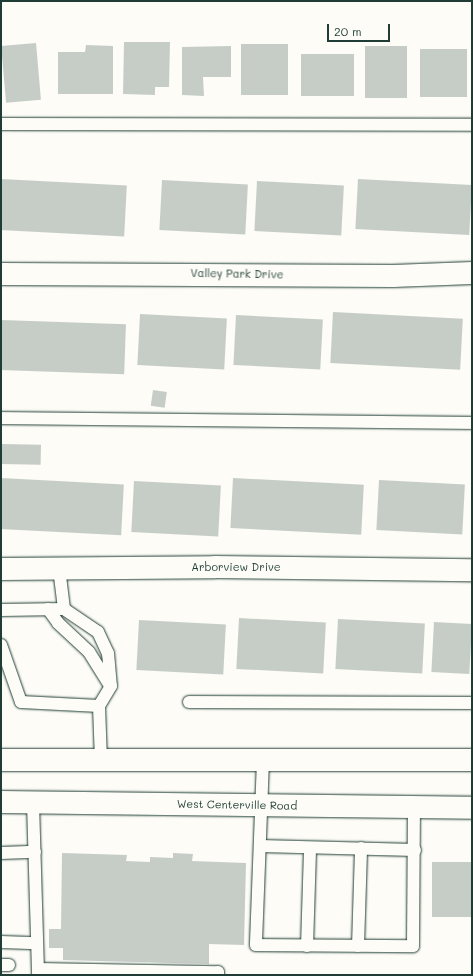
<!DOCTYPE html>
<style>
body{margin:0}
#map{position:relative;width:473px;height:976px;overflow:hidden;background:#fdfcf7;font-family:Mali,sans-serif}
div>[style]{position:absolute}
.building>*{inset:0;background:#c6cdc7;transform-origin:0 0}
.roads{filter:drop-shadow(0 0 1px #1f3d34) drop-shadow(0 0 1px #1f3d34)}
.lane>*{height:12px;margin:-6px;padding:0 6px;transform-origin:6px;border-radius:6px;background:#fdfcf7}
.street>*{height:22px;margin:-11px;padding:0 11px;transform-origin:11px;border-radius:11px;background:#fdfcf7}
.secondary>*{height:22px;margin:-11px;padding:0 11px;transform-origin:11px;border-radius:11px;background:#fdfcf7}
span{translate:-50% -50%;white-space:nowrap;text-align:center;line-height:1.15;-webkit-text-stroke:3px #fdfcf7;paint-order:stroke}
.street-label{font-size:11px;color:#1f3d34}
.frame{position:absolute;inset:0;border:2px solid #1f3d34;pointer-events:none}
.scale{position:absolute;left:327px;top:24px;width:63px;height:18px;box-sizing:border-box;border:2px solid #1f3d34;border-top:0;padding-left:5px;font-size:12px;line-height:14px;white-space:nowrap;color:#1f3d34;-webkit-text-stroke:3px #fdfcf7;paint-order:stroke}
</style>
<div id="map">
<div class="building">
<div style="clip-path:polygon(124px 42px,170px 42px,169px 87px,155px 87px,155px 95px,123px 94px)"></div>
<div style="left:36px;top:43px;width:57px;height:35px;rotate:85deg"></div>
<div style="left:241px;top:44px;width:47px;height:51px"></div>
<div style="clip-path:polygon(86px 45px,113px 46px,113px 94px,58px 94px,58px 52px,85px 52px)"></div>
<div style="clip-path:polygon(231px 46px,231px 77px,203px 77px,204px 96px,182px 95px,182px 47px)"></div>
<div style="left:365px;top:46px;width:42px;height:52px"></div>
<div style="left:420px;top:49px;width:47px;height:48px"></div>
<div style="left:301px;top:54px;width:53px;height:42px"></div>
<div style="left:1px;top:179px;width:126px;height:51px;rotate:3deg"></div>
<div style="left:358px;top:179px;width:114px;height:50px;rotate:3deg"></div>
<div style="left:162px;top:180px;width:86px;height:50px;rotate:3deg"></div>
<div style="left:257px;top:181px;width:87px;height:50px;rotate:3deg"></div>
<div style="left:333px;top:312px;width:130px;height:51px;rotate:3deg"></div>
<div style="left:140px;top:314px;width:87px;height:51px;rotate:3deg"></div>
<div style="left:236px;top:315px;width:87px;height:50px;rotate:3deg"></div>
<div style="left:1px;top:320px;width:125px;height:50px;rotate:2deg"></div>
<div style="left:153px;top:390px;width:14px;height:16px;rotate:8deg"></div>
<div style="left:1px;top:444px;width:40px;height:20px;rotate:1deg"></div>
<div style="left:1px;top:478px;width:123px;height:51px;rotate:3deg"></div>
<div style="left:233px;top:478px;width:131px;height:50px;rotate:3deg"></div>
<div style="left:379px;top:480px;width:86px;height:50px;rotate:3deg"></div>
<div style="left:134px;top:481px;width:87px;height:51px;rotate:3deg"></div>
<div style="left:239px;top:618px;width:87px;height:51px;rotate:3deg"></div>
<div style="left:338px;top:619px;width:87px;height:50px;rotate:3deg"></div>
<div style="left:139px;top:620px;width:87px;height:50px;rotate:3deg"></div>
<div style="left:434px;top:622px;width:38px;height:50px;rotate:3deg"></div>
<div style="clip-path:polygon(62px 853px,127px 855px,126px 861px,150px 862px,150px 857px,173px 858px,173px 853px,193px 854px,192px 861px,246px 863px,244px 945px,209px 944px,209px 964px,63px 960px,63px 948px,49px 948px,49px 929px,61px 929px)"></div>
<div style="left:432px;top:862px;width:39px;height:55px"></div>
</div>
<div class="roads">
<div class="lane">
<div style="left:1px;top:124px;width:471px;rotate:0.1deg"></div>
<div style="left:1px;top:418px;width:471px;rotate:0.6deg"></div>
<div style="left:59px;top:568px;width:41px;rotate:83deg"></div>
<div style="left:48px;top:609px;width:17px;rotate:54deg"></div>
<div style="left:58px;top:623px;width:42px;rotate:43.1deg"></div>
<div style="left:89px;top:652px;width:39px;rotate:58deg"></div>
<div style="left:1px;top:610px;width:63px;rotate:-0.9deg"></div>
<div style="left:64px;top:609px;width:41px;rotate:34.1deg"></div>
<div style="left:98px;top:632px;width:23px;rotate:65deg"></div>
<div style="left:108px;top:653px;width:33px;rotate:85deg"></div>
<div style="left:111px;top:686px;width:23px;rotate:121deg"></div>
<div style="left:99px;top:706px;width:54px;rotate:87.9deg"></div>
<div style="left:1px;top:645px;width:60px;rotate:70.7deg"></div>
<div style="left:21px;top:702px;width:78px;rotate:2.9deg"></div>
<div style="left:189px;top:702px;width:283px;rotate:0.2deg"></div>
<div style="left:263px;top:760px;width:185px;rotate:92.2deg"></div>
<div style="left:256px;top:945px;width:157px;rotate:0.4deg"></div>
<div style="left:413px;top:946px;width:139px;rotate:-89.6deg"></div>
<div style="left:33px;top:803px;width:172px;rotate:88.3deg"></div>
<div style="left:260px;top:846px;width:155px;rotate:1.5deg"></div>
<div style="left:1px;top:853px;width:34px;rotate:-2deg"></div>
<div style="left:1px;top:942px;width:36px;rotate:2deg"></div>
<div style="left:307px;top:946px;width:98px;rotate:-88.2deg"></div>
<div style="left:358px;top:946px;width:98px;rotate:-88.2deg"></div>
<div style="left:1px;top:965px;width:8px"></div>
<div style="left:38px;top:969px;width:180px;rotate:1deg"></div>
<div style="left:218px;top:972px;width:3px;rotate:90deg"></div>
</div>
<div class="street">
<div style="left:1px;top:274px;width:392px;rotate:0.3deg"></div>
<div style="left:393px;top:276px;width:79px;rotate:-2.2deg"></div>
<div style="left:1px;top:569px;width:214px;rotate:-0.5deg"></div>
<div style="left:215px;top:567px;width:257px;rotate:0.7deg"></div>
</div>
<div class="secondary">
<div style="left:1px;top:760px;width:471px"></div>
<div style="left:1px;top:802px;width:471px;rotate:0.7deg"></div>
</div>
</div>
<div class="street-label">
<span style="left:237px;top:274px;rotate:1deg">Valley Park Drive</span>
<span style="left:236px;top:567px">Arborview Drive</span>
<span style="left:237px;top:805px;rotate:1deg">West Centerville Road</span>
</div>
<div class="frame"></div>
<div class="scale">20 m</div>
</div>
